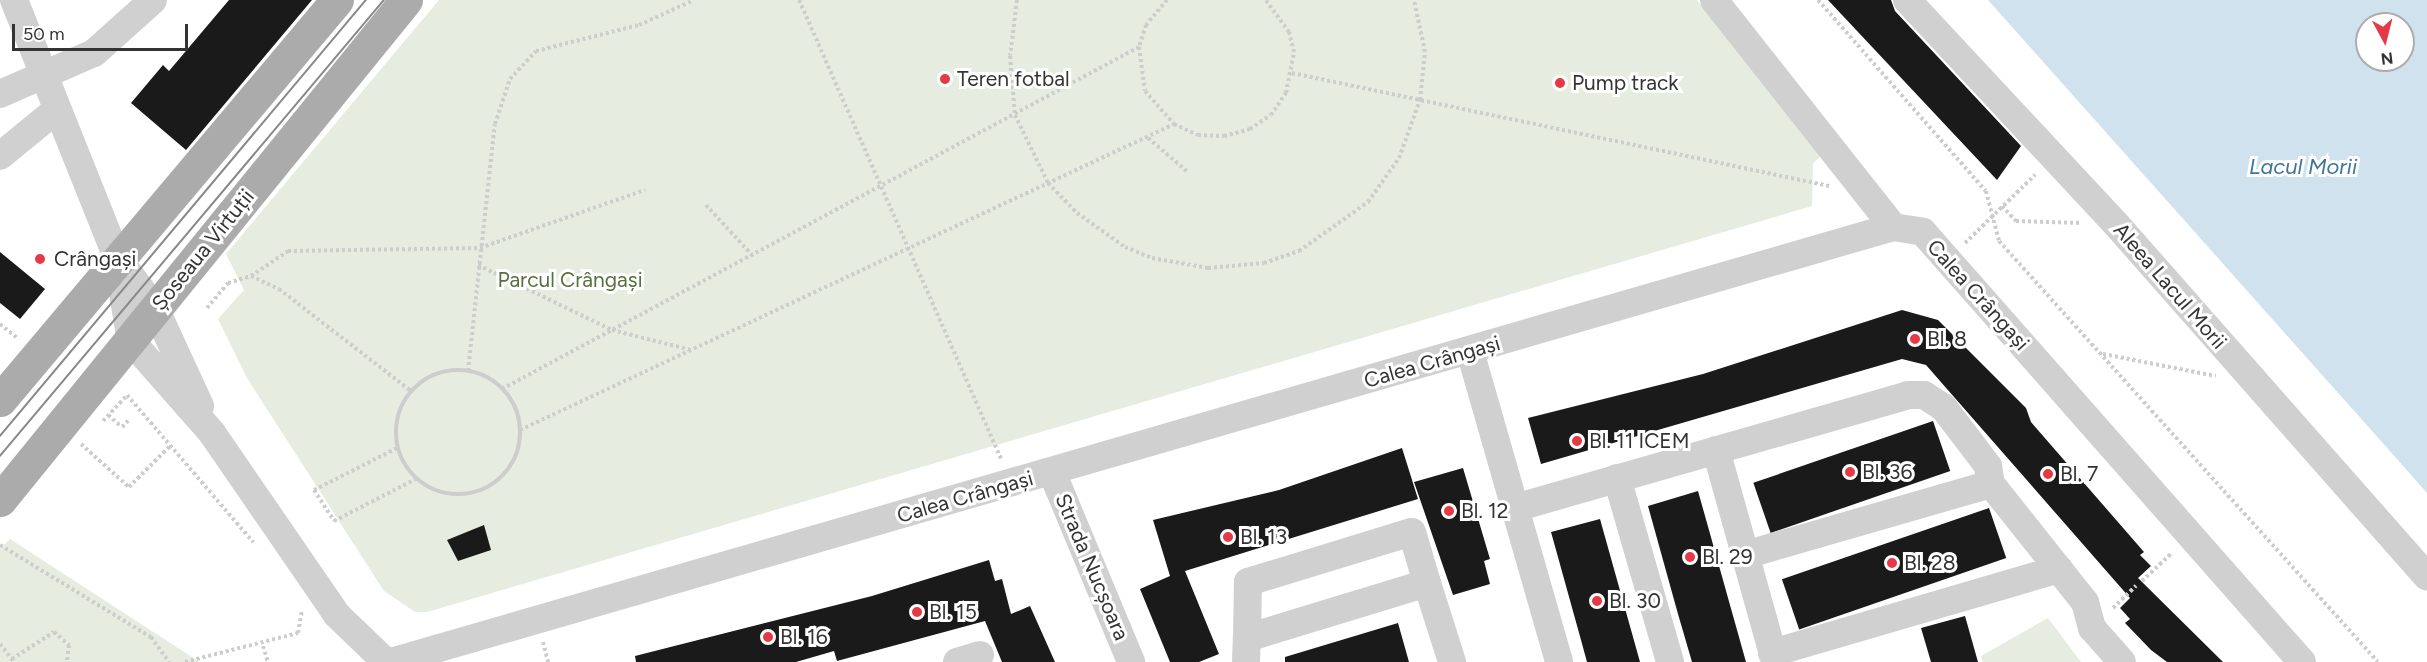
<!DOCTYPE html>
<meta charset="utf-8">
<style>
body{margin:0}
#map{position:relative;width:2427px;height:662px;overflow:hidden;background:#fff;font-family:Figtree,sans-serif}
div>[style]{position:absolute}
.green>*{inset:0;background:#e6ecdf}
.water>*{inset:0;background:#cfe2ee}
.building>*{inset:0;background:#1a1a1a;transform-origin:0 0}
.path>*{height:4px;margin-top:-2px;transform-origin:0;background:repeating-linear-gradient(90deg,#cdcdcd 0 3px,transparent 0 6px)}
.path>.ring{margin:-2px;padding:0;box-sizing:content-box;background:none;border:4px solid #cdcdcd;border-radius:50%}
.minor>*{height:28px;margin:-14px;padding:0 14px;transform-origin:14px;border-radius:14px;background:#d0d0d0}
.major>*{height:33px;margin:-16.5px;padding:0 16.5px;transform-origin:16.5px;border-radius:16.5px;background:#ababab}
.tram>*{height:1.5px;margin:-0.75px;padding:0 0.75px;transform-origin:0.75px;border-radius:0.75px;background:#888}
.dots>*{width:16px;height:16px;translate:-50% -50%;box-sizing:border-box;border:3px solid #fff;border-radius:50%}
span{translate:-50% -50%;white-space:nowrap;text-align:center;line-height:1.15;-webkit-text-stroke:6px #fff;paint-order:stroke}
.poi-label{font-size:21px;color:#333}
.left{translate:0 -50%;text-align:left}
.street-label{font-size:21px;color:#333}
.park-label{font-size:21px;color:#56703f}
.water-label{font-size:22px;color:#3f7597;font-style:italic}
.north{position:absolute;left:2355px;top:12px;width:60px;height:60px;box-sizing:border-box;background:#fff;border:2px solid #adadad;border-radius:50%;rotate:173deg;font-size:16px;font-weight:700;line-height:24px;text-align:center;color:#333}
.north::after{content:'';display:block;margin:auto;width:21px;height:27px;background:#e63946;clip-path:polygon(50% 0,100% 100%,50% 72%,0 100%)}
.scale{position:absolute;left:12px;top:24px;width:176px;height:27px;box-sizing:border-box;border:3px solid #333;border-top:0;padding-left:8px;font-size:18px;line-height:21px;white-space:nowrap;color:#333;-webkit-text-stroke:4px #fff;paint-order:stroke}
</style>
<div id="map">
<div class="green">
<div style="clip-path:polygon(439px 0,1697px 0,1821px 156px,1813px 163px,1812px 206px,427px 612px,415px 612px,384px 591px,247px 378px,218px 319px,244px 290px,226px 254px)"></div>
<div style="clip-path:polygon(10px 539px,198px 661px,198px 662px,0 662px,0 549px)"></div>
<div style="clip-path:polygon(2048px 618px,2081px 662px,1983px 662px,1981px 656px)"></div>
</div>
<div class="water">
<div style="clip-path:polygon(evenodd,1988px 0,2427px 0,2427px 493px,2381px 441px,1988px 0,2367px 24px,2403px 24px,2403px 60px,2367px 60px,2367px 24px)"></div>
</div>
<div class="building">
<div style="clip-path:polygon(229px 0,312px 0,186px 150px,131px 103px,163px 65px,169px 71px)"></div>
<div style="clip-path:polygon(1828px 0,1891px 0,1895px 11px,2021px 146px,1997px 180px)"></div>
<div style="clip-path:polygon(0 252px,45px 289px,20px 319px,0 303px)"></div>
<div style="clip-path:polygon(1902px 310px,1938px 320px,2026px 408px,2031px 422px,2144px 552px,2140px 555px,2151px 566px,2138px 578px,2223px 662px,2167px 662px,2151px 650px,2125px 623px,2130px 619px,2120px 608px,2130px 598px,1926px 365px,1902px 359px,1541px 464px,1528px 418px,1703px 374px)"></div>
<div style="left:1933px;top:421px;width:53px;height:190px;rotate:71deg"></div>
<div style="clip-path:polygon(1402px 448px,1418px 499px,1185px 571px,1219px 654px,1199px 662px,1170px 662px,1140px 589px,1170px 576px,1153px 520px,1279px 490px)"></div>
<div style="clip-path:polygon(1463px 468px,1490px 559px,1484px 561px,1490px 584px,1453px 595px,1414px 482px)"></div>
<div style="clip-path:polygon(1698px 491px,1746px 662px,1692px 662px,1678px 614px,1648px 506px)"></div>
<div style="left:1989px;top:508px;width:53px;height:219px;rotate:71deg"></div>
<div style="clip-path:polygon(1600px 519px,1640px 662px,1587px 662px,1581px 640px,1551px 532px)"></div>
<div style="clip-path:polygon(484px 525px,491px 550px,458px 561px,447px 540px)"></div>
<div style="clip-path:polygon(989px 560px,995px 581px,1002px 579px,1011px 614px,1030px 606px,1055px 662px,1002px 662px,985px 621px,837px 661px,834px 651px,796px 662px,636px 662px,635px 656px,872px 596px)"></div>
<div style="clip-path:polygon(1965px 616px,1978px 662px,1931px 662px,1921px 628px)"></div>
<div style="clip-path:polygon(1398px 623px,1409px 662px,1285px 662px,1285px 657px)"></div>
</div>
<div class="path">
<div style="left:799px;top:0;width:504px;rotate:66.23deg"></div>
<div style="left:1017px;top:0;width:56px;rotate:97.1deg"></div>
<div style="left:1010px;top:56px;width:59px;rotate:85.2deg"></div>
<div style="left:1015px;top:115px;width:76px;rotate:64.1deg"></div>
<div style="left:1048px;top:183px;width:42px;rotate:46deg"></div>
<div style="left:1077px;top:213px;width:59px;rotate:35.3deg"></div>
<div style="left:1125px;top:247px;width:29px;rotate:22deg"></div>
<div style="left:1152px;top:258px;width:57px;rotate:10.1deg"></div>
<div style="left:1208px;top:268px;width:56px;rotate:-5.1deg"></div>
<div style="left:1264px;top:263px;width:37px;rotate:-19deg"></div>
<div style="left:1299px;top:251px;width:85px;rotate:-35.4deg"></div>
<div style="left:1368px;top:202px;width:54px;rotate:-54.8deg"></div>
<div style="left:1399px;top:158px;width:62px;rotate:-70.1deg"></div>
<div style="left:1420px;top:100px;width:48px;rotate:-84.1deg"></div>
<div style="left:1425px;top:52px;width:53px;rotate:-101.9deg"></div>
<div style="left:1167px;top:0;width:33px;rotate:130deg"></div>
<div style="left:1146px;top:25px;width:23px;rotate:108deg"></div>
<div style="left:1139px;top:47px;width:44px;rotate:82.2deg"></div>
<div style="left:1145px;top:91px;width:44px;rotate:48.7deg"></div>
<div style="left:1174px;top:124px;width:26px;rotate:25deg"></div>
<div style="left:1198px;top:135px;width:26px;rotate:2deg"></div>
<div style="left:1224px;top:136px;width:27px;rotate:-15deg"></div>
<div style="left:1250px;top:129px;width:25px;rotate:-34deg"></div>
<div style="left:1271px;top:115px;width:27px;rotate:-56deg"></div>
<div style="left:1286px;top:93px;width:42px;rotate:-79deg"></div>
<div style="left:1294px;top:52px;width:21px;rotate:-104deg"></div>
<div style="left:1289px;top:32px;width:39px;rotate:-126deg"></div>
<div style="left:1818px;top:0;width:254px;rotate:48.7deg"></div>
<div style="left:1986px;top:191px;width:52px;rotate:75.4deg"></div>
<div style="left:1999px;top:241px;width:566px;rotate:48.01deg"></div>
<div style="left:1292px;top:73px;width:549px;rotate:11.88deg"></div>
<div style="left:1148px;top:138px;width:54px;rotate:40.5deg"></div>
<div style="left:706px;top:205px;width:68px;rotate:47.4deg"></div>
<div style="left:2002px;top:206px;width:21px;rotate:47deg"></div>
<div style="left:2016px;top:221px;width:66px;rotate:1.7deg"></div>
<div style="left:1965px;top:243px;width:98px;rotate:-44.2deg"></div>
<div style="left:478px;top:265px;width:149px;rotate:25.9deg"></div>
<div style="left:612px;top:330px;width:81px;rotate:14.2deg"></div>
<div style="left:251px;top:276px;width:31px;rotate:25deg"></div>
<div style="left:279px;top:289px;width:167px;rotate:37.7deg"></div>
<div style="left:207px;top:308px;width:33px;rotate:-50deg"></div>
<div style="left:228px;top:283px;width:24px;rotate:-17deg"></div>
<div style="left:251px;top:276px;width:45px;rotate:-34deg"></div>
<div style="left:288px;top:251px;width:192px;rotate:-0.9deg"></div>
<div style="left:480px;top:248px;width:175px;rotate:-19.4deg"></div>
<div style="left:0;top:324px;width:22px;rotate:39deg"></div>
<div style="left:2103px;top:354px;width:115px;rotate:11deg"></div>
<div class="ring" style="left:396px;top:370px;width:120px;height:120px"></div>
<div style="left:468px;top:371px;width:248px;rotate:-83.8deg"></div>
<div style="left:495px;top:124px;width:47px;rotate:-71.6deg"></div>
<div style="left:510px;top:79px;width:38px;rotate:-47deg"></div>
<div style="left:536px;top:51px;width:106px;rotate:-14.2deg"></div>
<div style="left:639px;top:25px;width:60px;rotate:-24.4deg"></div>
<div style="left:502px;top:389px;width:723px;rotate:-28.23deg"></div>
<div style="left:108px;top:415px;width:18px;rotate:41deg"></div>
<div style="left:122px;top:427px;width:10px;rotate:-45deg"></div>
<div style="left:103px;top:421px;width:35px;rotate:-47deg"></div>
<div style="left:127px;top:395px;width:194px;rotate:49.4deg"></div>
<div style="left:520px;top:430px;width:722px;rotate:-25.07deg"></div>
<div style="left:81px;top:444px;width:64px;rotate:41.9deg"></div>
<div style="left:129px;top:487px;width:58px;rotate:-45deg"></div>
<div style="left:397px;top:448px;width:93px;rotate:153.2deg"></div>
<div style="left:314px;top:490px;width:37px;rotate:57deg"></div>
<div style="left:334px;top:521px;width:92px;rotate:-27.1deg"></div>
<div style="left:0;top:545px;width:177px;rotate:31.4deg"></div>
<div style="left:151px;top:637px;width:31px;rotate:54deg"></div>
<div style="left:2142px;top:581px;width:42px;rotate:-43.1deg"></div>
<div style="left:2113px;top:608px;width:32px;rotate:-44deg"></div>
<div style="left:543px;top:642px;width:21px;rotate:76deg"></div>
<div style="left:0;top:644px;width:23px;rotate:52deg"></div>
<div style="left:263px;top:646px;width:17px;rotate:73deg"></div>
<div style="left:12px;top:659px;width:50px;rotate:-32.7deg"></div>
<div style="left:54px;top:632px;width:20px;rotate:41deg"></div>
<div style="left:69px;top:645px;width:17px;rotate:97deg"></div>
<div style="left:185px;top:662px;width:117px;rotate:-14.4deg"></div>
<div style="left:298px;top:633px;width:23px;rotate:-80deg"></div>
</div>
<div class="minor">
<div style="left:14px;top:0;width:278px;rotate:68.2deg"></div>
<div style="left:117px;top:258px;width:84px;rotate:80.4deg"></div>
<div style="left:131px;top:341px;width:123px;rotate:48.6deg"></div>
<div style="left:212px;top:433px;width:221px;rotate:55.5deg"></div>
<div style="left:337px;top:615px;width:68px;rotate:43.8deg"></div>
<div style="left:1714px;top:0;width:289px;rotate:51.7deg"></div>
<div style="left:1907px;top:0;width:306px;rotate:47deg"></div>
<div style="left:2116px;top:224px;width:470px;rotate:48.6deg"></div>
<div style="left:0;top:94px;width:103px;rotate:-23.6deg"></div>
<div style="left:94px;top:53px;width:79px;rotate:-41.9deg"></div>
<div style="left:0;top:156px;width:71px;rotate:-39.3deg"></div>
<div style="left:118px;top:259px;width:61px;rotate:52.9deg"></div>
<div style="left:155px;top:308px;width:108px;rotate:65.3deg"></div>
<div style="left:1470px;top:351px;width:323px;rotate:74deg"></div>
<div style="left:1716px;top:450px;width:220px;rotate:74.4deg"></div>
<div style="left:1052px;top:472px;width:206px;rotate:67.4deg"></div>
<div style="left:1617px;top:478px;width:191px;rotate:73.9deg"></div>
<div style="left:1515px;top:508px;width:409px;rotate:-16deg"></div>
<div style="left:1908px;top:395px;width:16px"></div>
<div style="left:1924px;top:395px;width:24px;rotate:33deg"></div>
<div style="left:1944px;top:408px;width:73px;rotate:52.8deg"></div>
<div style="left:1988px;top:466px;width:18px;rotate:81deg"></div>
<div style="left:1991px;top:484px;width:151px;rotate:51.5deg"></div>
<div style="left:2085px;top:602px;width:27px;rotate:75deg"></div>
<div style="left:2092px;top:628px;width:45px;rotate:48.6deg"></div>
<div style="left:1745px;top:555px;width:256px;rotate:-16.1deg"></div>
<div style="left:1247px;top:638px;width:56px;rotate:-89deg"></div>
<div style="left:1248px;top:582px;width:171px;rotate:-17deg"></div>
<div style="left:1412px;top:532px;width:53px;rotate:73.6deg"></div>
<div style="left:1772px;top:653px;width:299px;rotate:-16.3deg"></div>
<div style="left:391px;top:662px;width:1564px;rotate:-16.15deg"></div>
<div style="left:1893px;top:227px;width:30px;rotate:9deg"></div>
<div style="left:1923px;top:232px;width:573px;rotate:48.61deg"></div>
<div style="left:957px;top:662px;width:24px;rotate:-17deg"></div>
<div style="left:1246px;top:662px;width:24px;rotate:-88deg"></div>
<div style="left:1247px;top:638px;width:188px;rotate:-17deg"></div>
<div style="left:1427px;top:583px;width:83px;rotate:72.4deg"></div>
</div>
<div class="major">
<div style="left:0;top:400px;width:523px;rotate:-49.89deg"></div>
<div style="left:0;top:500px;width:644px;rotate:-50.92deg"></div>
</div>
<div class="tram">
<div style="left:0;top:436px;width:569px;rotate:-49.99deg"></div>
<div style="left:0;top:456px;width:596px;rotate:-49.9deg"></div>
</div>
<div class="dots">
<div style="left:945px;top:79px;background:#e63946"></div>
<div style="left:1560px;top:83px;background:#e63946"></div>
<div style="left:40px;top:259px;background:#e63946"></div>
<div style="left:1915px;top:339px;background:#e63946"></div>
<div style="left:1577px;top:441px;background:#e63946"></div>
<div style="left:1850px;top:472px;background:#e63946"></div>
<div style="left:2048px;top:474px;background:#e63946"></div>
<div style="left:1449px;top:511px;background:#e63946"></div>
<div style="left:1228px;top:537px;background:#e63946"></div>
<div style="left:1690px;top:557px;background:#e63946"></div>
<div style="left:1892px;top:563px;background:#e63946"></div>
<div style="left:1597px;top:601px;background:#e63946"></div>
<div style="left:917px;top:612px;background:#e63946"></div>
<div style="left:768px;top:637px;background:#e63946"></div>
</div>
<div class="poi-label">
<span class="left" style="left:957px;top:79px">Teren fotbal</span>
<span class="left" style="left:1572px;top:83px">Pump track</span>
<span class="left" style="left:54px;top:259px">Crângași</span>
<span class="left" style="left:1927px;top:339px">Bl. 8</span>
<span class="left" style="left:1589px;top:441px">Bl. 11 ICEM</span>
<span class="left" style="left:1862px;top:472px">Bl. 36</span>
<span class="left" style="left:2060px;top:474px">Bl. 7</span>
<span class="left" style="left:1461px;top:511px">Bl. 12</span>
<span class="left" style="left:1240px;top:537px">Bl. 13</span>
<span class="left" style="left:1702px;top:557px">Bl. 29</span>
<span class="left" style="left:1904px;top:563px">Bl. 28</span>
<span class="left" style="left:1609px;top:601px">Bl. 30</span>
<span class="left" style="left:929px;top:612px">Bl. 15</span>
<span class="left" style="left:780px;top:637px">Bl. 16</span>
</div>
<div class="street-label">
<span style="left:203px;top:250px;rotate:-51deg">Șoseaua Virtuții</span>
<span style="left:2170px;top:286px;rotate:49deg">Aleea Lacul Morii</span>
<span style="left:1978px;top:295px;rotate:48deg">Calea Crângași</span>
<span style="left:1432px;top:362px;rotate:-16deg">Calea Crângași</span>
<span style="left:965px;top:497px;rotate:-16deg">Calea Crângași</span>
<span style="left:1092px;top:567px;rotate:67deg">Strada Nucșoara</span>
</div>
<div class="park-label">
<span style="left:570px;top:280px">Parcul Crângași</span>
</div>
<div class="water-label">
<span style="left:2303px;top:167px">Lacul Morii</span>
</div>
<div class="north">N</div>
<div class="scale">50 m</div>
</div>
